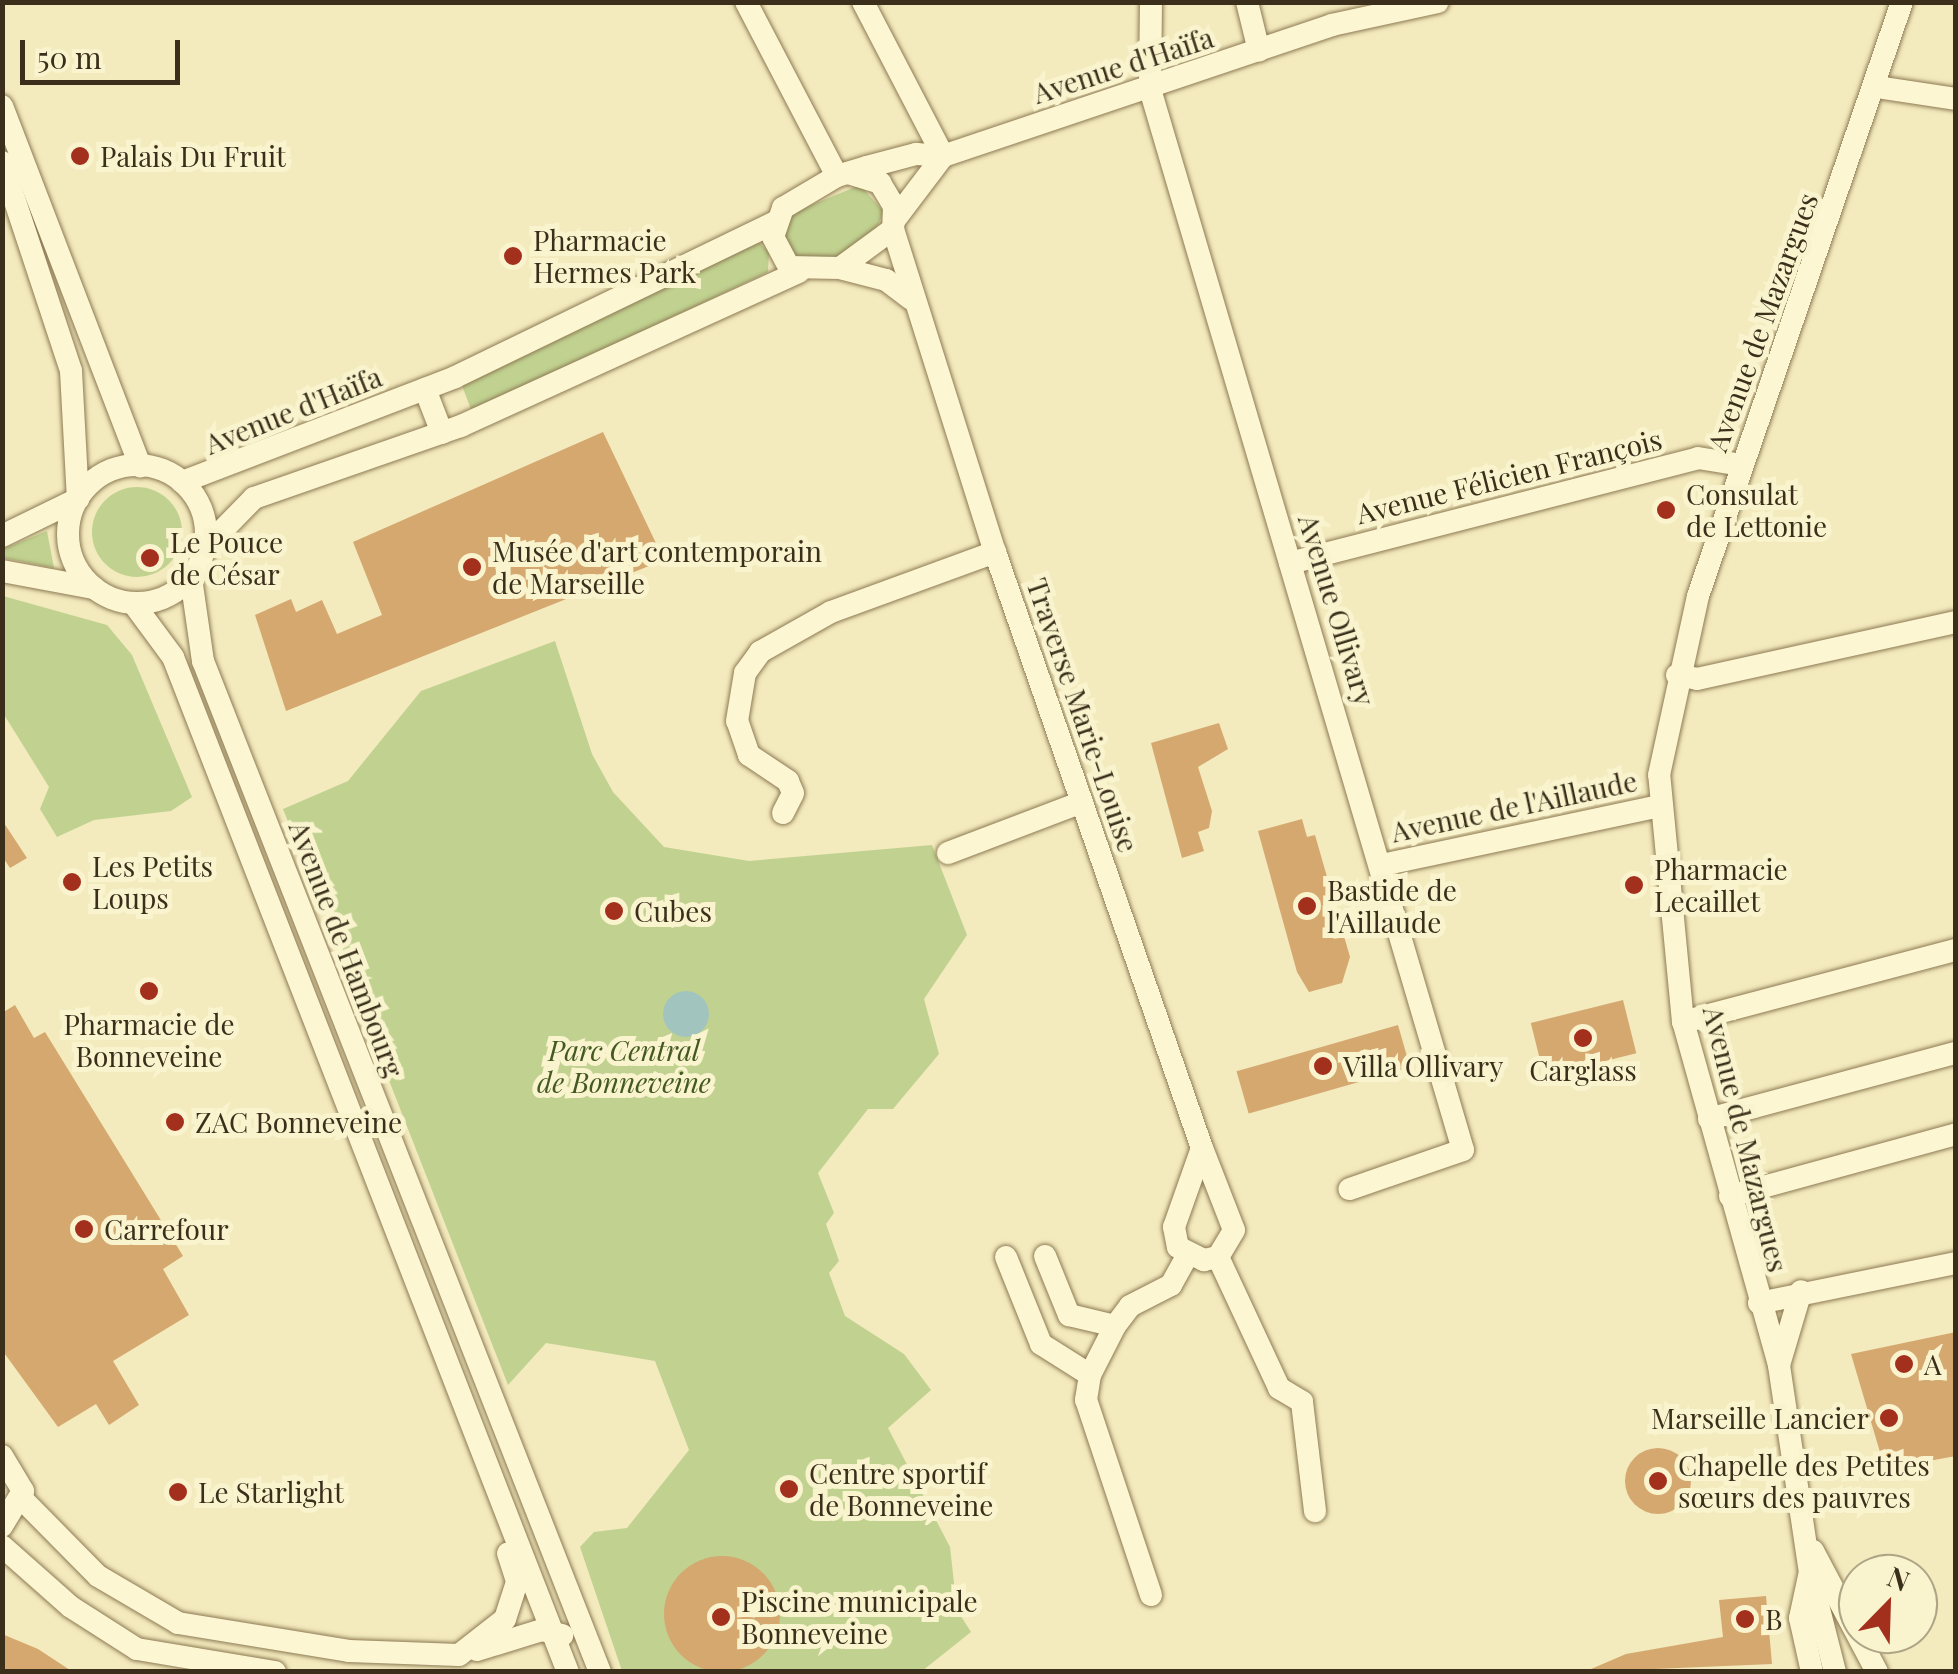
<!DOCTYPE html>
<meta charset="utf-8">
<style>
body{margin:0}
#map{position:relative;width:1958px;height:1674px;overflow:hidden;background:#f3eabd;font-family:"Playfair Display",serif}
div>[style]{position:absolute}
.green>*{inset:0;background:#c1d290}
.round{border-radius:50%}
.water>*{inset:0;background:#a2c4be}
.building>*{inset:0;background:#d5a86f;transform-origin:0 0}
.roads{filter:drop-shadow(0 0 2px #8d7a54) drop-shadow(0 0 2px #8d7a54)}
.minor>*{height:22px;margin:-11px;padding:0 11px;transform-origin:11px;border-radius:11px;background:#fdf6d2}
.minor>.ring{margin:-11px;padding:0;box-sizing:content-box;background:none;border:22px solid #fdf6d2;border-radius:50%}
.dots>*{width:28px;height:28px;translate:-50% -50%;box-sizing:border-box;border:5px solid #f9f3ce;border-radius:50%}
span{translate:-50% -50%;white-space:nowrap;text-align:center;line-height:1.15;-webkit-text-stroke:10px #f9f3ce;paint-order:stroke}
.street-label{font-size:28px;color:#3b2f1b}
.poi-label{font-size:28px;color:#3b2f1b}
.left{translate:0 -50%;text-align:left}
.right{translate:-100% -50%;text-align:right}
.park-label{font-size:28px;color:#43591f;font-style:italic}
.frame{position:absolute;inset:0;border:5px solid #3b2f1b;pointer-events:none}
.north{position:absolute;left:1838px;top:1554px;width:100px;height:100px;box-sizing:border-box;background:#f9f3ce;border:2px solid #ada586;border-radius:50%;rotate:23deg;font-size:28px;font-weight:700;line-height:40px;text-align:center;color:#3b2f1b}
.north::after{content:'';display:block;margin:auto;width:35px;height:45px;background:#a32f1d;clip-path:polygon(50% 0,100% 100%,50% 72%,0 100%)}
.scale{position:absolute;left:20px;top:40px;width:160px;height:45px;box-sizing:border-box;border:5px solid #3b2f1b;border-top:0;padding-left:12px;font-size:30px;line-height:35px;white-space:nowrap;color:#3b2f1b;-webkit-text-stroke:8px #f9f3ce;paint-order:stroke}
</style>
<div id="map">
<div class="green">
<div style="clip-path:polygon(860px 185px,884px 212px,870px 242px,831px 260px,806px 263px,791px 253px,784px 235px,792px 213px)"></div>
<div style="clip-path:polygon(757px 241px,769px 252px,768px 272px,472px 412px,461px 383px)"></div>
<div class="round" style="left:92px;top:487px;width:90px;height:90px"></div>
<div style="clip-path:polygon(47px 531px,54px 568px,3px 558px,3px 549px)"></div>
<div style="clip-path:polygon(3px 596px,107px 625px,132px 655px,192px 797px,171px 811px,94px 820px,57px 837px,40px 809px,49px 787px,3px 713px)"></div>
<div style="clip-path:polygon(555px 641px,592px 754px,613px 792px,664px 847px,749px 861px,932px 845px,967px 935px,924px 999px,939px 1054px,893px 1109px,868px 1109px,818px 1173px,834px 1213px,826px 1224px,839px 1261px,829px 1273px,845px 1316px,904px 1354px,931px 1390px,888px 1428px,950px 1547px,957px 1610px,971px 1632px,922px 1671px,622px 1671px,580px 1547px,594px 1532px,627px 1528px,689px 1450px,655px 1361px,546px 1343px,508px 1385px,283px 809px,348px 781px,421px 691px)"></div>
</div>
<div class="water">
<div class="round" style="left:663px;top:991px;width:46px;height:46px"></div>
</div>
<div class="building">
<div style="clip-path:polygon(603px 432px,664px 560px,286px 711px,255px 615px,291px 599px,296px 612px,322px 600px,337px 634px,382px 615px,353px 542px)"></div>
<div style="clip-path:polygon(1219px 723px,1228px 749px,1198px 767px,1212px 811px,1209px 828px,1198px 832px,1204px 851px,1182px 858px,1151px 743px)"></div>
<div style="clip-path:polygon(1302px 819px,1307px 837px,1315px 835px,1350px 957px,1342px 983px,1309px 992px,1297px 972px,1258px 831px)"></div>
<div style="clip-path:polygon(2px 820px,27px 858px,10px 868px,2px 856px)"></div>
<div style="left:1623px;top:1000px;width:55px;height:95px;rotate:76deg"></div>
<div style="clip-path:polygon(15px 1005px,34px 1038px,45px 1032px,183px 1256px,163px 1269px,189px 1315px,113px 1361px,139px 1405px,109px 1425px,96px 1404px,58px 1427px,2px 1350px,2px 1013px)"></div>
<div style="left:1398px;top:1025px;width:44px;height:168px;rotate:74deg"></div>
<div style="clip-path:polygon(1956px 1332px,1956px 1456px,1885px 1469px,1851px 1354px)"></div>
<div class="round" style="left:1625px;top:1448px;width:66px;height:66px"></div>
<div class="round" style="left:664px;top:1556px;width:116px;height:116px"></div>
<div style="clip-path:polygon(1766px 1596px,1772px 1664px,1584px 1672px,1626px 1654px,1723px 1637px,1719px 1600px)"></div>
<div style="clip-path:polygon(2px 1634px,38px 1649px,73px 1672px,2px 1672px)"></div>
</div>
<div class="roads">
<div class="minor">
<div style="left:746px;top:2px;width:196px;rotate:62.4deg"></div>
<div style="left:863px;top:2px;width:174px;rotate:62.5deg"></div>
<div style="left:1151px;top:2px;width:87px;rotate:90.7deg"></div>
<div style="left:1150px;top:89px;width:1106px;rotate:73.56deg"></div>
<div style="left:1463px;top:1150px;width:120px;rotate:161deg"></div>
<div style="left:1247px;top:2px;width:50px;rotate:76.2deg"></div>
<div style="left:1877px;top:87px;width:80px;rotate:8.6deg"></div>
<div style="left:2px;top:106px;width:386px;rotate:69deg"></div>
<div style="left:2px;top:162px;width:220px;rotate:71.7deg"></div>
<div style="left:71px;top:371px;width:128px;rotate:86.9deg"></div>
<div style="left:848px;top:173px;width:34px;rotate:17deg"></div>
<div style="left:880px;top:183px;width:27px;rotate:59deg"></div>
<div style="left:894px;top:206px;width:23px;rotate:92deg"></div>
<div style="left:893px;top:229px;width:66px;rotate:143.7deg"></div>
<div style="left:840px;top:268px;width:51px;rotate:-178.9deg"></div>
<div style="left:789px;top:267px;width:34px;rotate:-118deg"></div>
<div style="left:773px;top:237px;width:31px;rotate:-71deg"></div>
<div style="left:783px;top:208px;width:63px;rotate:-30.7deg"></div>
<div style="left:837px;top:176px;width:31px;rotate:-17deg"></div>
<div style="left:867px;top:167px;width:51px;rotate:-14.9deg"></div>
<div style="left:916px;top:154px;width:27px;rotate:4deg"></div>
<div style="left:943px;top:156px;width:410px;rotate:-18.6deg"></div>
<div style="left:1332px;top:25px;width:108px;rotate:-12.2deg"></div>
<div style="left:896px;top:218px;width:78px;rotate:-52.8deg"></div>
<div style="left:893px;top:229px;width:339px;rotate:72.5deg"></div>
<div style="left:995px;top:552px;width:631px;rotate:70.85deg"></div>
<div style="left:1202px;top:1148px;width:84px;rotate:109.5deg"></div>
<div style="left:1174px;top:1227px;width:20px;rotate:79deg"></div>
<div style="left:1178px;top:1247px;width:29px;rotate:27deg"></div>
<div style="left:1204px;top:1260px;width:14px;rotate:-12deg"></div>
<div style="left:1218px;top:1257px;width:31px;rotate:-59deg"></div>
<div style="left:1234px;top:1230px;width:88px;rotate:-111.3deg"></div>
<div style="left:840px;top:268px;width:48px;rotate:14.6deg"></div>
<div style="left:886px;top:280px;width:31px;rotate:37deg"></div>
<div style="left:425px;top:389px;width:47px;rotate:68.9deg"></div>
<div class="ring" style="left:68px;top:465px;width:116px;height:116px"></div>
<div style="left:182px;top:482px;width:292px;rotate:-21deg"></div>
<div style="left:455px;top:377px;width:356px;rotate:-25.8deg"></div>
<div style="left:2px;top:536px;width:85px;rotate:-26deg"></div>
<div style="left:205px;top:548px;width:70px;rotate:-45.6deg"></div>
<div style="left:254px;top:498px;width:219px;rotate:-19.2deg"></div>
<div style="left:461px;top:426px;width:371px;rotate:-24.5deg"></div>
<div style="left:1290px;top:563px;width:421px;rotate:-14.4deg"></div>
<div style="left:1698px;top:458px;width:45px;rotate:9deg"></div>
<div style="left:2px;top:571px;width:94px;rotate:10.5deg"></div>
<div style="left:191px;top:578px;width:84px;rotate:81.8deg"></div>
<div style="left:203px;top:661px;width:1086px;rotate:68.56deg"></div>
<div style="left:133px;top:603px;width:67px;rotate:53.5deg"></div>
<div style="left:173px;top:657px;width:1089px;rotate:68.74deg"></div>
<div style="left:1677px;top:675px;width:20px;rotate:11deg"></div>
<div style="left:1697px;top:679px;width:265px;rotate:-12.4deg"></div>
<div style="left:783px;top:813px;width:22px;rotate:-63deg"></div>
<div style="left:793px;top:793px;width:13px;rotate:-113deg"></div>
<div style="left:788px;top:781px;width:47px;rotate:-146.3deg"></div>
<div style="left:749px;top:755px;width:36px;rotate:-109deg"></div>
<div style="left:737px;top:721px;width:49px;rotate:-80.5deg"></div>
<div style="left:745px;top:673px;width:26px;rotate:-54deg"></div>
<div style="left:760px;top:652px;width:81px;rotate:-29.4deg"></div>
<div style="left:831px;top:612px;width:175px;rotate:-20.1deg"></div>
<div style="left:948px;top:853px;width:143px;rotate:-20.8deg"></div>
<div style="left:1382px;top:865px;width:283px;rotate:-12deg"></div>
<div style="left:1683px;top:1022px;width:282px;rotate:-14.8deg"></div>
<div style="left:1709px;top:1119px;width:256px;rotate:-15deg"></div>
<div style="left:1730px;top:1196px;width:234px;rotate:-15.3deg"></div>
<div style="left:1045px;top:1256px;width:64px;rotate:67.9deg"></div>
<div style="left:1069px;top:1315px;width:47px;rotate:13.4deg"></div>
<div style="left:1006px;top:1257px;width:94px;rotate:68.1deg"></div>
<div style="left:1041px;top:1344px;width:58px;rotate:32.3deg"></div>
<div style="left:1218px;top:1257px;width:145px;rotate:65deg"></div>
<div style="left:1279px;top:1388px;width:27px;rotate:31deg"></div>
<div style="left:1302px;top:1402px;width:110px;rotate:83.2deg"></div>
<div style="left:1759px;top:1303px;width:201px;rotate:-11.5deg"></div>
<div style="left:1779px;top:1365px;width:77px;rotate:-73.4deg"></div>
<div style="left:2px;top:1456px;width:41px;rotate:59deg"></div>
<div style="left:23px;top:1491px;width:41px;rotate:121deg"></div>
<div style="left:22px;top:1499px;width:108px;rotate:45.4deg"></div>
<div style="left:98px;top:1576px;width:93px;rotate:30.4deg"></div>
<div style="left:178px;top:1623px;width:173px;rotate:9.3deg"></div>
<div style="left:349px;top:1651px;width:110px;rotate:2.1deg"></div>
<div style="left:459px;top:1655px;width:58px;rotate:-38deg"></div>
<div style="left:505px;top:1619px;width:40px;rotate:-72deg"></div>
<div style="left:517px;top:1581px;width:29px;rotate:-108deg"></div>
<div style="left:2px;top:1546px;width:92px;rotate:41.5deg"></div>
<div style="left:71px;top:1607px;width:78px;rotate:32.5deg"></div>
<div style="left:137px;top:1649px;width:140px;rotate:9.5deg"></div>
<div style="left:1813px;top:1551px;width:137px;rotate:62.1deg"></div>
<div style="left:1809px;top:1576px;width:43px;rotate:102.1deg"></div>
<div style="left:1800px;top:1618px;width:55px;rotate:77.5deg"></div>
<div style="left:1151px;top:1595px;width:206px;rotate:-108.4deg"></div>
<div style="left:1086px;top:1400px;width:25px;rotate:-81deg"></div>
<div style="left:1090px;top:1375px;width:55px;rotate:-63deg"></div>
<div style="left:1115px;top:1326px;width:25px;rotate:-53deg"></div>
<div style="left:1130px;top:1306px;width:46px;rotate:-27.1deg"></div>
<div style="left:1171px;top:1285px;width:33px;rotate:-61deg"></div>
<div style="left:477px;top:1650px;width:68px;rotate:-17.1deg"></div>
<div style="left:542px;top:1630px;width:21px;rotate:14deg"></div>
<div style="left:1835px;top:1672px;width:102px;rotate:-104.2deg"></div>
<div style="left:1810px;top:1573px;width:210px;rotate:-98.5deg"></div>
<div style="left:1779px;top:1365px;width:356px;rotate:-105.6deg"></div>
<div style="left:1683px;top:1022px;width:248px;rotate:-95.5deg"></div>
<div style="left:1659px;top:775px;width:183px;rotate:-77.7deg"></div>
<div style="left:1698px;top:596px;width:628px;rotate:-71.05deg"></div>
</div>
</div>
<div class="dots">
<div style="left:80px;top:156px;background:#a32f1d"></div>
<div style="left:513px;top:256px;background:#a32f1d"></div>
<div style="left:1666px;top:510px;background:#a32f1d"></div>
<div style="left:150px;top:558px;background:#a32f1d"></div>
<div style="left:472px;top:567px;background:#a32f1d"></div>
<div style="left:72px;top:882px;background:#a32f1d"></div>
<div style="left:1634px;top:885px;background:#a32f1d"></div>
<div style="left:1307px;top:906px;background:#a32f1d"></div>
<div style="left:614px;top:911px;background:#a32f1d"></div>
<div style="left:149px;top:991px;background:#a32f1d"></div>
<div style="left:1583px;top:1038px;background:#a32f1d"></div>
<div style="left:1323px;top:1066px;background:#a32f1d"></div>
<div style="left:175px;top:1122px;background:#a32f1d"></div>
<div style="left:84px;top:1229px;background:#a32f1d"></div>
<div style="left:1904px;top:1364px;background:#a32f1d"></div>
<div style="left:1889px;top:1418px;background:#a32f1d"></div>
<div style="left:1658px;top:1481px;background:#a32f1d"></div>
<div style="left:789px;top:1489px;background:#a32f1d"></div>
<div style="left:178px;top:1492px;background:#a32f1d"></div>
<div style="left:721px;top:1617px;background:#a32f1d"></div>
<div style="left:1745px;top:1619px;background:#a32f1d"></div>
</div>
<div class="street-label">
<span style="left:1123px;top:65px;rotate:-18deg">Avenue d'Haïfa</span>
<span style="left:1762px;top:322px;rotate:-70deg">Avenue de Mazargues</span>
<span style="left:293px;top:410px;rotate:-22deg">Avenue d'Haïfa</span>
<span style="left:1509px;top:476px;rotate:-14deg">Avenue Félicien François</span>
<span style="left:1337px;top:610px;rotate:73deg">Avenue Ollivary</span>
<span style="left:1083px;top:715px;rotate:71deg">Traverse Marie-Louise</span>
<span style="left:1514px;top:806px;rotate:-12deg">Avenue de l'Aillaude</span>
<span style="left:347px;top:949px;rotate:69deg">Avenue de Hambourg</span>
<span style="left:1746px;top:1139px;rotate:76deg">Avenue de Mazargues</span>
</div>
<div class="poi-label">
<span class="left" style="left:100px;top:156px">Palais Du Fruit</span>
<span class="left" style="left:533px;top:256px">Pharmacie<br>Hermes Park</span>
<span class="left" style="left:1686px;top:510px">Consulat<br>de Lettonie</span>
<span class="left" style="left:170px;top:558px">Le Pouce<br>de César</span>
<span class="left" style="left:492px;top:567px">Musée d'art contemporain<br>de Marseille</span>
<span class="left" style="left:92px;top:882px">Les Petits<br>Loups</span>
<span class="left" style="left:1654px;top:885px">Pharmacie<br>Lecaillet</span>
<span class="left" style="left:1327px;top:906px">Bastide de<br>l'Aillaude</span>
<span class="left" style="left:634px;top:911px">Cubes</span>
<span style="left:149px;top:1040px">Pharmacie de<br>Bonneveine</span>
<span class="left" style="left:1343px;top:1066px">Villa Ollivary</span>
<span style="left:1583px;top:1070px">Carglass</span>
<span class="left" style="left:195px;top:1122px">ZAC Bonneveine</span>
<span class="left" style="left:104px;top:1229px">Carrefour</span>
<span class="left" style="left:1924px;top:1364px">A</span>
<span class="right" style="left:1869px;top:1418px">Marseille Lancier</span>
<span class="left" style="left:1678px;top:1481px">Chapelle des Petites<br>sœurs des pauvres</span>
<span class="left" style="left:809px;top:1489px">Centre sportif<br>de Bonneveine</span>
<span class="left" style="left:198px;top:1492px">Le Starlight</span>
<span class="left" style="left:741px;top:1617px">Piscine municipale<br>Bonneveine</span>
<span class="left" style="left:1765px;top:1619px">B</span>
</div>
<div class="park-label">
<span style="left:624px;top:1066px">Parc Central<br>de Bonneveine</span>
</div>
<div class="frame"></div>
<div class="north">N</div>
<div class="scale">50 m</div>
</div>
